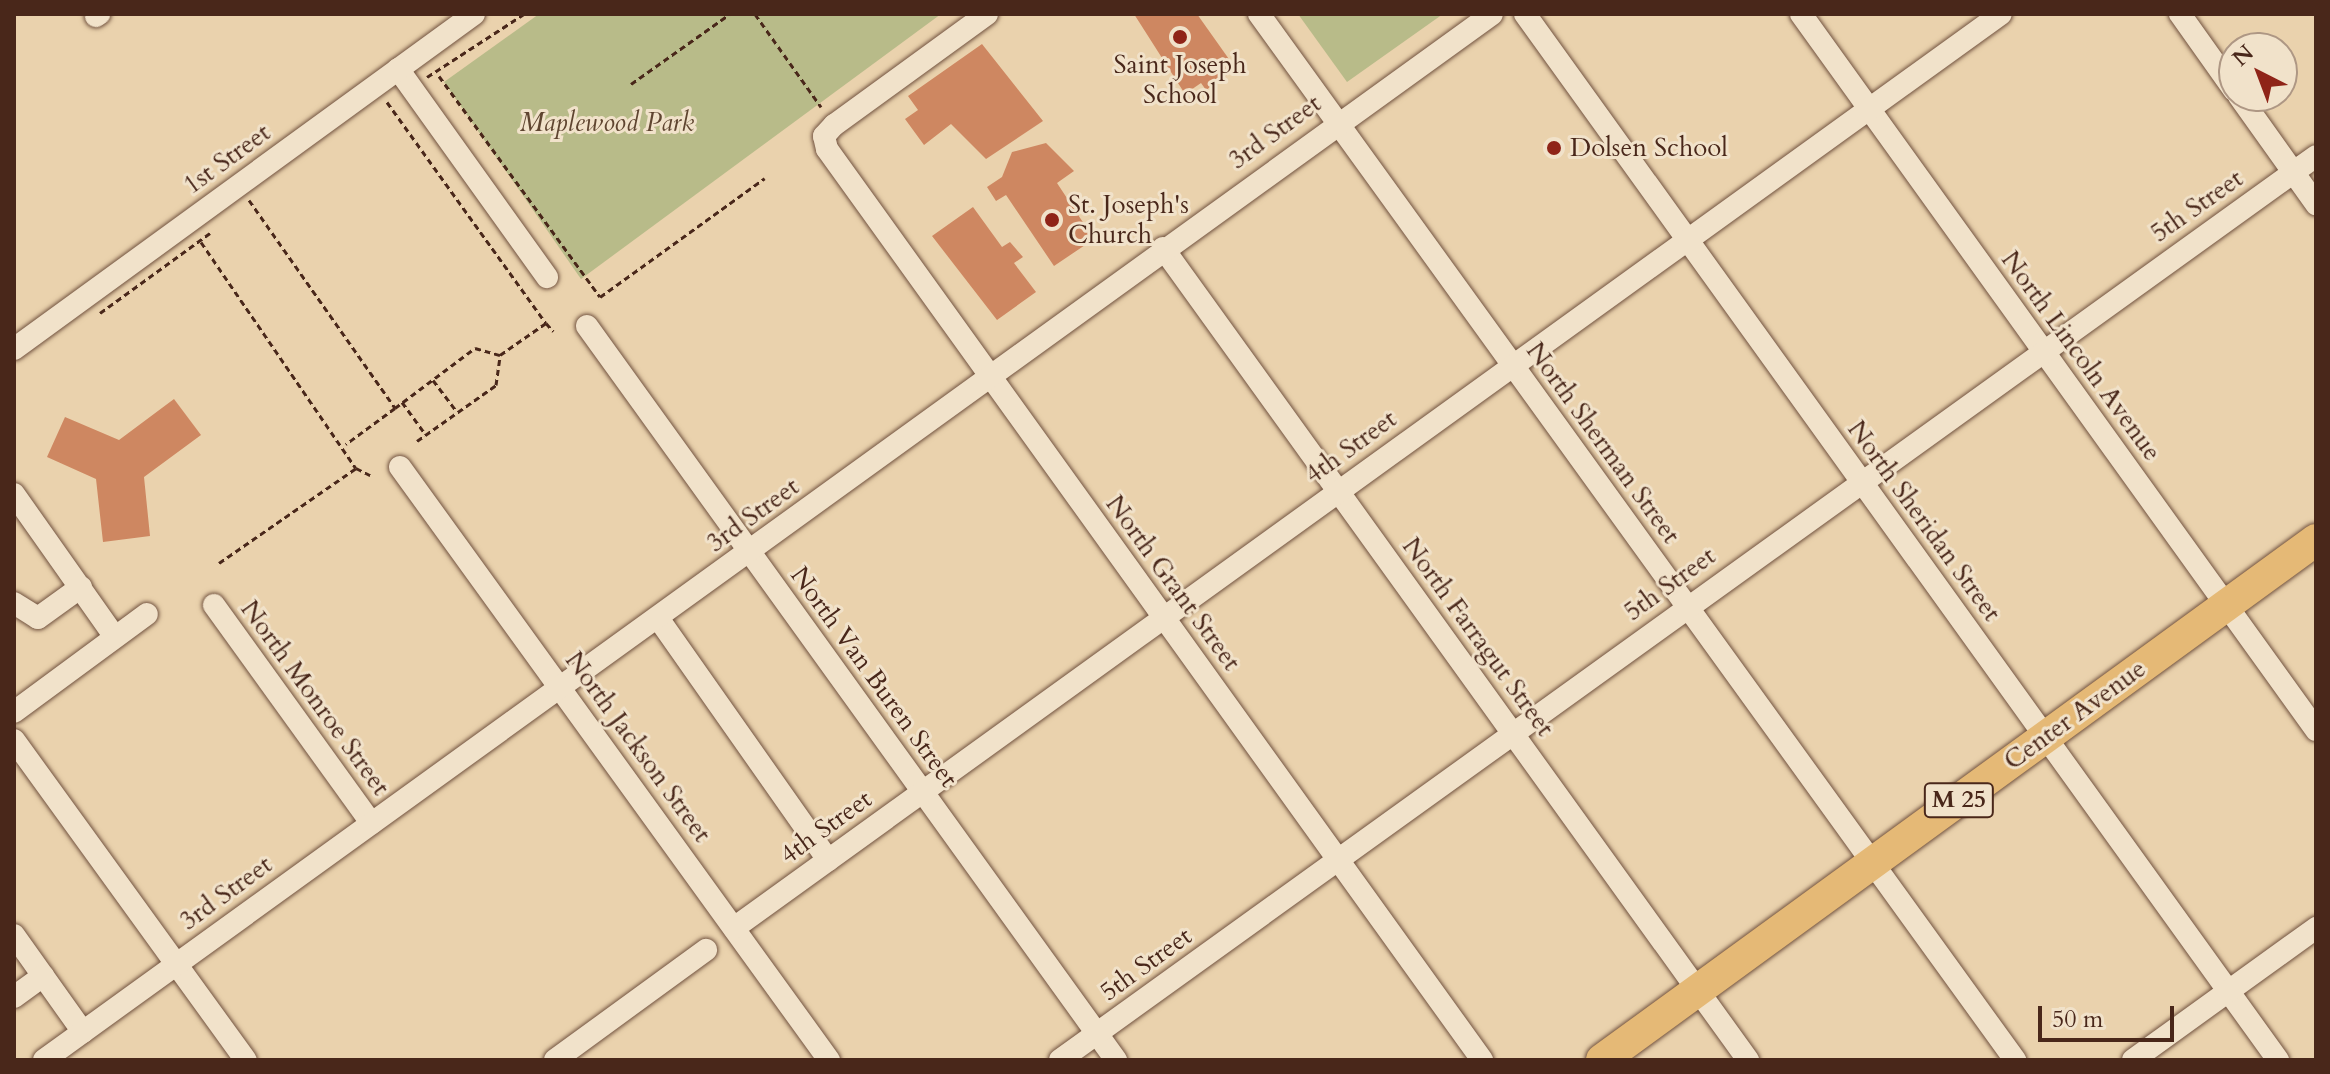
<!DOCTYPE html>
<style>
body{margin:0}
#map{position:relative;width:2330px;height:1074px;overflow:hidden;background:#ead2ad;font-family:Cardo,serif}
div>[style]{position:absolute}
.green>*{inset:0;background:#b8bb89}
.building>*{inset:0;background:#ce8761}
.path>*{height:3px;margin-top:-1.5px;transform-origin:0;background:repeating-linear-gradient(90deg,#49271a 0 6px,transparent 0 10px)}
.roads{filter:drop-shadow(0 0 2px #71523f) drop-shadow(0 0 2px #71523f)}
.minor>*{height:22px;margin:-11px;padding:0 11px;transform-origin:11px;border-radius:11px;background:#f1e2ca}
.highway>*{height:32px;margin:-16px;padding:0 16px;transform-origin:16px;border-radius:16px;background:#e5b976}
.dots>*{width:22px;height:22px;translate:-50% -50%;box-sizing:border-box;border:4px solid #f1e2ca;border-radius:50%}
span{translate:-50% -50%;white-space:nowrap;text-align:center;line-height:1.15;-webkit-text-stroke:6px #f1e2ca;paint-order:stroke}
.shield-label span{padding:2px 6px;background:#f1e2ca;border:2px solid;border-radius:6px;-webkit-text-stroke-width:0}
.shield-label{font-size:24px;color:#49271a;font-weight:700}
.poi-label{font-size:26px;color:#49271a}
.left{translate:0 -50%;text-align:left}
.park-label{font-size:26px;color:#5f4530;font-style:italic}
.street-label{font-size:26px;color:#49271a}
.frame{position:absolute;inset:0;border:16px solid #49271a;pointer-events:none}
.north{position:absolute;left:2218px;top:32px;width:80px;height:80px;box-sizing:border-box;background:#f1e2ca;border:2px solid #ae9784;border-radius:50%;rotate:318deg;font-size:22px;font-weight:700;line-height:32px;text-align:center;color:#49271a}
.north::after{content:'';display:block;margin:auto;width:28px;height:36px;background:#8f2418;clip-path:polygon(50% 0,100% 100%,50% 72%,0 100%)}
.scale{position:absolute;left:2038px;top:1006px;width:136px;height:36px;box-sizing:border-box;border:4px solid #49271a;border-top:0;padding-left:10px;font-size:24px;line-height:28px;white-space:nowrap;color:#49271a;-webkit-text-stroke:6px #f1e2ca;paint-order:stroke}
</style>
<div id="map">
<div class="green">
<div style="clip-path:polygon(539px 14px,941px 14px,581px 279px,444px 82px)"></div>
<div style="clip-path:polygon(1298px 14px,1443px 14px,1347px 82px)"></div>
</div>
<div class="building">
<div style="clip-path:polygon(1134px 14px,1197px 14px,1236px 69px,1206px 90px,1201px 83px,1185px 94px)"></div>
<div style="clip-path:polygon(982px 44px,1043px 121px,986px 159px,951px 124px,924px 145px,905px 119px,918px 110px,908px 96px)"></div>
<div style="clip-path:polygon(1046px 143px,1074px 171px,1057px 183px,1094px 239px,1054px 266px,1006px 195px,996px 201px,987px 187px,1002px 177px,1012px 152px)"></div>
<div style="clip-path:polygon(973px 207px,1002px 247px,1010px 242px,1023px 257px,1014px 263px,1036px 292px,997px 320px,932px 236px)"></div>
<div style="clip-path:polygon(174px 399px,201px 435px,144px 477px,150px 536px,103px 542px,96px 479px,47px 457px,65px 417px,119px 440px)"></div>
</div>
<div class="path">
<div style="left:755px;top:14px;width:114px;rotate:54.6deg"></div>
<div style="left:439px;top:76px;width:273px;rotate:53.9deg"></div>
<div style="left:600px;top:297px;width:203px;rotate:-35.8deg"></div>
<div style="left:427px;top:77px;width:116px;rotate:-33deg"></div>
<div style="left:631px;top:84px;width:121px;rotate:-35.3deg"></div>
<div style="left:387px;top:102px;width:272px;rotate:54.3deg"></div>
<div style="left:249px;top:200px;width:254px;rotate:54.9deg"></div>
<div style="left:395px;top:408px;width:61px;rotate:143.7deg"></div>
<div style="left:201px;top:242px;width:274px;rotate:55.6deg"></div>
<div style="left:100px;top:313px;width:136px;rotate:-36deg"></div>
<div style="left:433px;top:380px;width:40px;rotate:53deg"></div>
<div style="left:402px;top:402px;width:41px;rotate:54deg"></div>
<div style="left:395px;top:408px;width:100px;rotate:-36.9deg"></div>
<div style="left:475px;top:348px;width:26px;rotate:16deg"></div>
<div style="left:500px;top:355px;width:56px;rotate:-34.8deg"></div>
<div style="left:546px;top:323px;width:11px;rotate:49deg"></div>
<div style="left:417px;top:441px;width:97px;rotate:-35.3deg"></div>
<div style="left:496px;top:385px;width:30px;rotate:-82deg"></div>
<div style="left:219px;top:563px;width:167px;rotate:-34.7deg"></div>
<div style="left:356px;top:468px;width:16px;rotate:27deg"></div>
</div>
<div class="roads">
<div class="minor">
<div style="left:987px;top:14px;width:189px;rotate:144deg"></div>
<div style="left:834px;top:125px;width:15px;rotate:132deg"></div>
<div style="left:824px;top:136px;width:13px;rotate:77deg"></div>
<div style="left:827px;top:149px;width:1122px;rotate:54.28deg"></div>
<div style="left:1259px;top:14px;width:1291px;rotate:54.14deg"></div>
<div style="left:1525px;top:14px;width:1289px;rotate:54.25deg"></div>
<div style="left:1801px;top:14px;width:882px;rotate:54.27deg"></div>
<div style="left:2180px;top:14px;width:93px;rotate:54.6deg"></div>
<div style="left:96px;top:16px;width:4px;rotate:-34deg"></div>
<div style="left:398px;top:69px;width:256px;rotate:54.4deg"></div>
<div style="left:2239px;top:96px;width:133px;rotate:54.5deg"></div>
<div style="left:1163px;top:248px;width:1001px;rotate:54.23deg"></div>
<div style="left:587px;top:326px;width:905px;rotate:54.22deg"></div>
<div style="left:14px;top:349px;width:569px;rotate:-36.06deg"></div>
<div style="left:400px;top:467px;width:732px;rotate:54.12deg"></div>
<div style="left:14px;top:494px;width:175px;rotate:54.8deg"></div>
<div style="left:14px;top:603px;width:28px;rotate:32deg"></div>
<div style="left:38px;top:618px;width:53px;rotate:-35.8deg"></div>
<div style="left:214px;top:605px;width:269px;rotate:54.2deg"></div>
<div style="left:658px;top:618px;width:296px;rotate:54.9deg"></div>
<div style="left:14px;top:712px;width:165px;rotate:-36.4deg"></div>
<div style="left:14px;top:740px;width:395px;rotate:54.1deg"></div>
<div style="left:734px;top:928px;width:1562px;rotate:-35.81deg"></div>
<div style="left:14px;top:935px;width:119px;rotate:54.6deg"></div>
<div style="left:14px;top:997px;width:36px;rotate:-36deg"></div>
<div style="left:44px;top:1060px;width:1786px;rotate:-35.84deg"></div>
<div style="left:555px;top:1060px;width:187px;rotate:-36.1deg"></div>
<div style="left:1060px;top:1060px;width:1547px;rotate:-35.74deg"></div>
<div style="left:2133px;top:1060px;width:226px;rotate:-35.8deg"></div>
</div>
<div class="highway">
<div style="left:1602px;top:1060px;width:883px;rotate:-36.07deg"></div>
</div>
</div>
<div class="dots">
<div style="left:1180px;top:37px;background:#8f2418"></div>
<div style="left:1554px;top:148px;background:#8f2418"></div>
<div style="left:1052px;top:220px;background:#8f2418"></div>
</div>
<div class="shield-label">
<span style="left:1959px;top:800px">M 25</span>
</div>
<div class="poi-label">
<span style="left:1180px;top:80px">Saint Joseph<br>School</span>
<span class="left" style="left:1570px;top:148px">Dolsen School</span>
<span class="left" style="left:1068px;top:220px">St. Joseph's<br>Church</span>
</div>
<div class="park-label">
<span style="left:607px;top:123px">Maplewood Park</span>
</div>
<div class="street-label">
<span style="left:1275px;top:132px;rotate:-36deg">3rd Street</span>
<span style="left:227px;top:159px;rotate:-36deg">1st Street</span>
<span style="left:2197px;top:206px;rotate:-35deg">5th Street</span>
<span style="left:2081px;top:356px;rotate:54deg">North Lincoln Avenue</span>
<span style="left:1603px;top:443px;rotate:54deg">North Sherman Street</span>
<span style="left:1351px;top:447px;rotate:-36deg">4th Street</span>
<span style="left:753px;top:515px;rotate:-36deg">3rd Street</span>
<span style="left:1924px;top:521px;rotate:54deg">North Sheridan Street</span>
<span style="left:1173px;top:583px;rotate:54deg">North Grant Street</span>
<span style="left:1670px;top:584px;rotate:-36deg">5th Street</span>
<span style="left:1478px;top:637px;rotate:54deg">North Farragut Street</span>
<span style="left:874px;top:677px;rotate:54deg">North Van Buren Street</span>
<span style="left:315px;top:698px;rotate:54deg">North Monroe Street</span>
<span style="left:2075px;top:715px;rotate:-36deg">Center Avenue</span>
<span style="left:638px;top:747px;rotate:54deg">North Jackson Street</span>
<span style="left:826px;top:827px;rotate:-36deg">4th Street</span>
<span style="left:226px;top:893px;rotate:-36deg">3rd Street</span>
<span style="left:1146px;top:964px;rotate:-36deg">5th Street</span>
</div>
<div class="frame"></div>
<div class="north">N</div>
<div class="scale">50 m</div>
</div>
